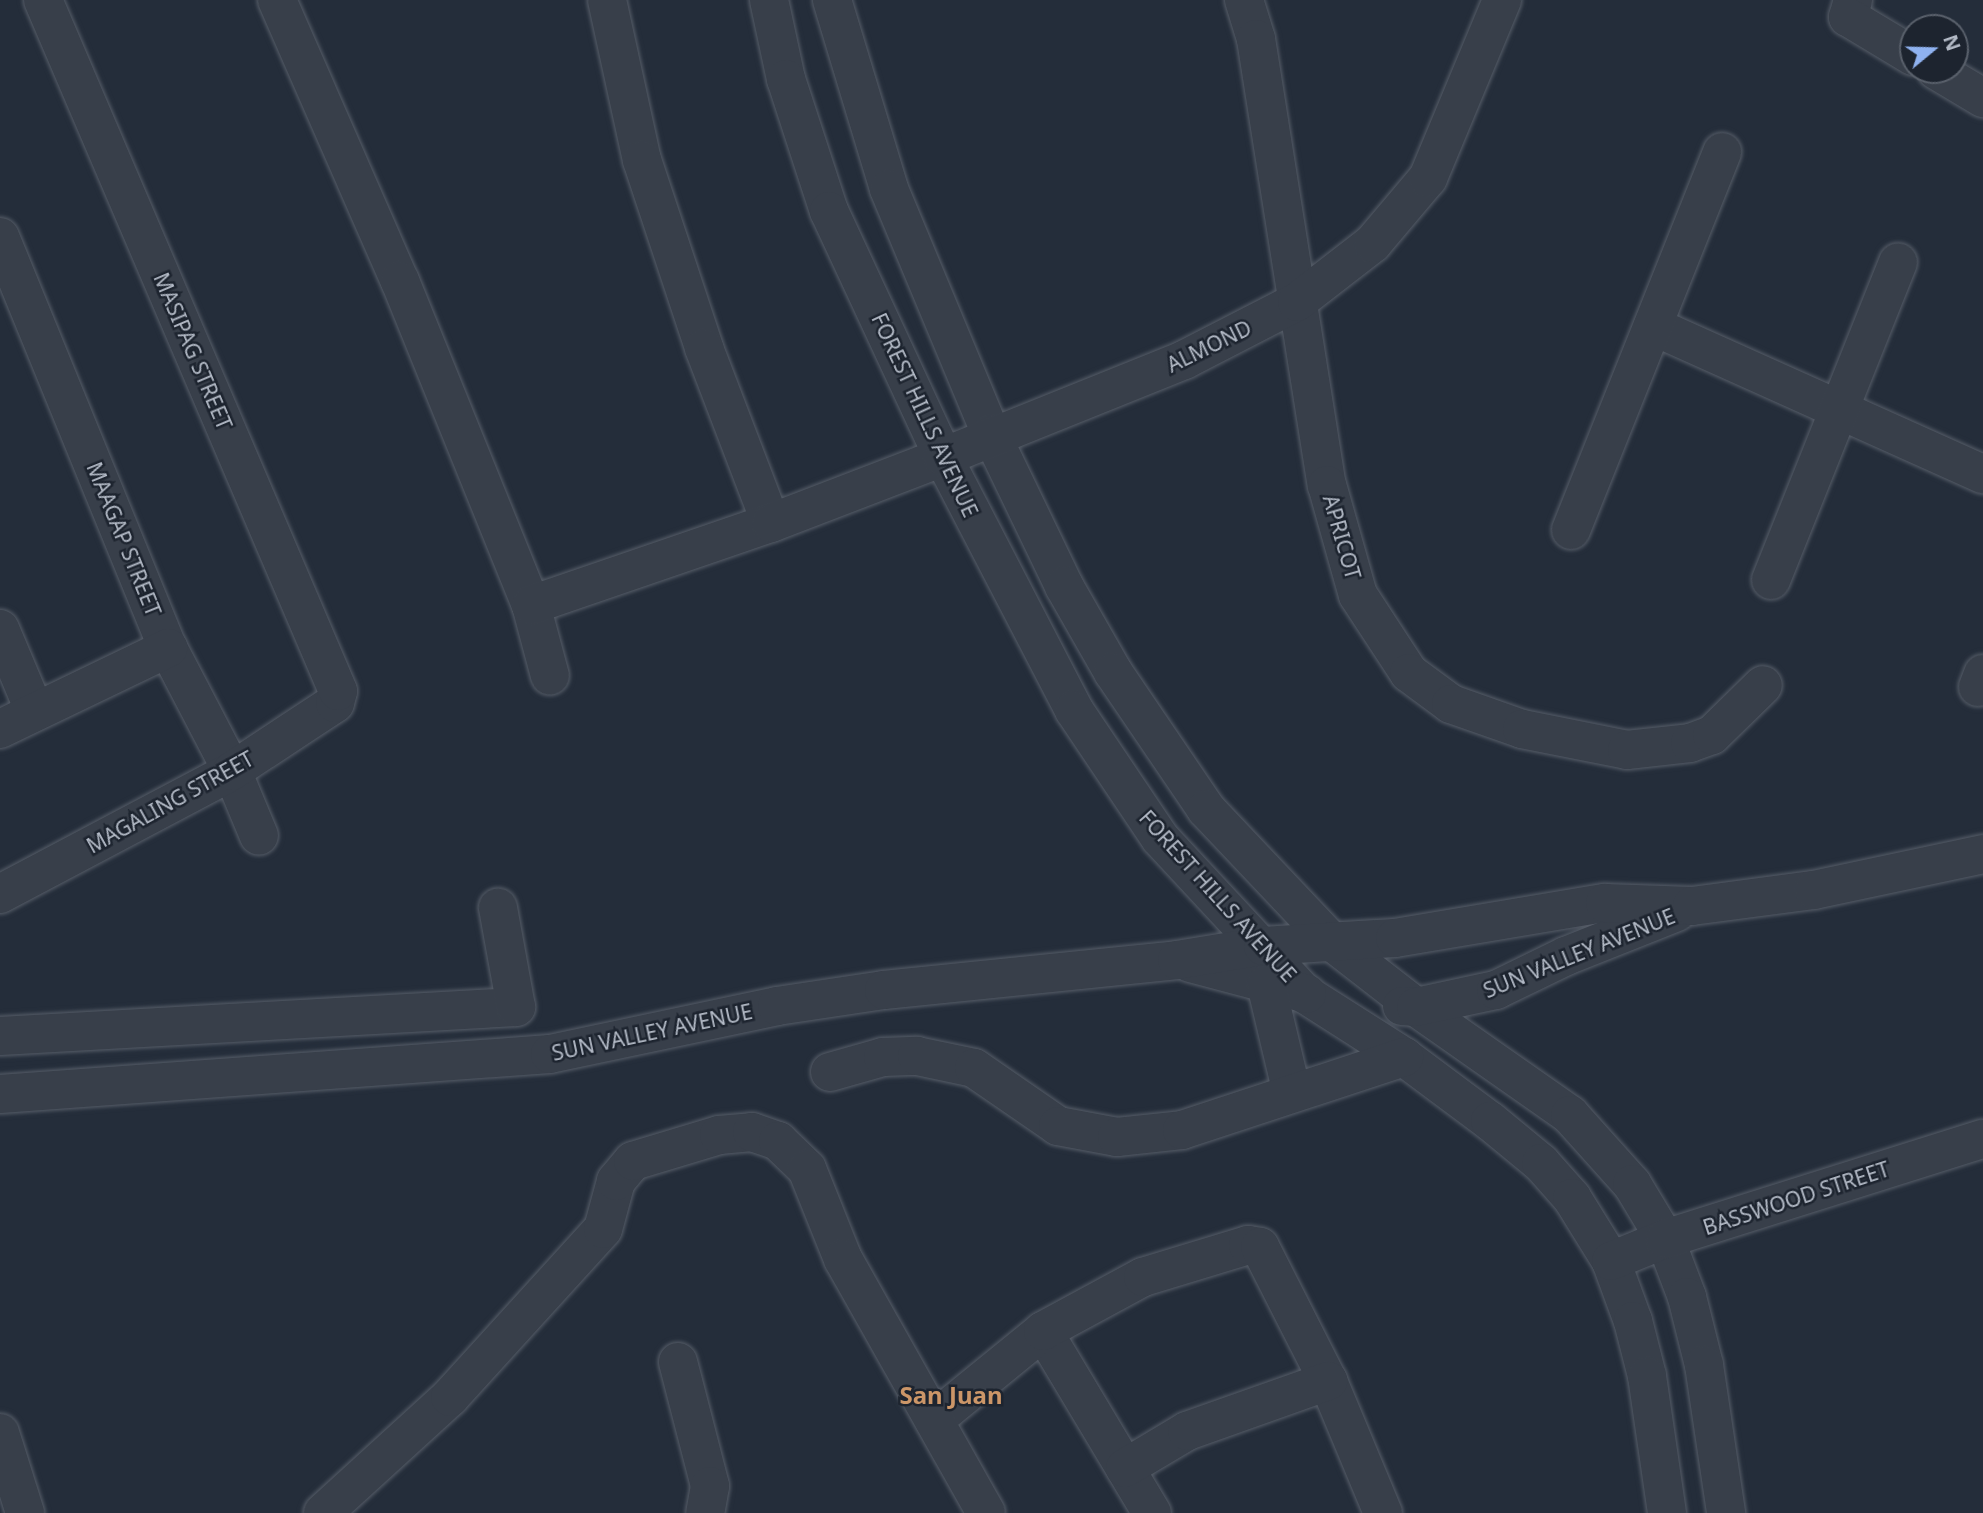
<!DOCTYPE html>
<style>
body{margin:0}
#map{position:relative;width:1983px;height:1513px;overflow:hidden;background:#242d3a;font-family:"Noto Sans",sans-serif}
div>[style]{position:absolute}
.roads{filter:drop-shadow(0 0 2px #565d68) drop-shadow(0 0 2px #565d68)}
.minor>*{height:38px;margin:-19px;padding:0 19px;transform-origin:19px;border-radius:19px;background:#383f4a}
span{translate:-50% -50%;white-space:nowrap;text-align:center;line-height:1.15;-webkit-text-stroke:5px #1d242f;paint-order:stroke}
.street-label{font-size:21px;color:#b3bac6}
.quarter-label{font-size:24px;color:#cc9668;font-weight:700}
.north{position:absolute;left:1899px;top:14px;width:70px;height:70px;box-sizing:border-box;background:#1d242f;border:2px solid #59606b;border-radius:50%;rotate:71deg;font-size:19px;font-weight:700;line-height:28px;text-align:center;color:#b3bac6}
.north::after{content:'';display:block;margin:auto;width:24px;height:32px;background:#8fb2f0;clip-path:polygon(50% 0,100% 100%,50% 72%,0 100%)}
</style>
<div id="map">
<div class="roads">
<div class="minor">
<div style="left:277px;top:0;width:307px;rotate:66.4deg"></div>
<div style="left:400px;top:281px;width:349px;rotate:68deg"></div>
<div style="left:531px;top:605px;width:73px;rotate:75deg"></div>
<div style="left:607px;top:0;width:164px;rotate:77.7deg"></div>
<div style="left:642px;top:160px;width:198px;rotate:71.7deg"></div>
<div style="left:704px;top:348px;width:187px;rotate:69.1deg"></div>
<div style="left:769px;top:0;width:81px;rotate:77.9deg"></div>
<div style="left:786px;top:79px;width:139px;rotate:72deg"></div>
<div style="left:829px;top:211px;width:271px;rotate:65.1deg"></div>
<div style="left:943px;top:457px;width:285px;rotate:62.6deg"></div>
<div style="left:1074px;top:710px;width:154px;rotate:56.1deg"></div>
<div style="left:1160px;top:838px;width:213px;rotate:47.1deg"></div>
<div style="left:1305px;top:994px;width:117px;rotate:32.5deg"></div>
<div style="left:1404px;top:1057px;width:107px;rotate:36.7deg"></div>
<div style="left:1490px;top:1121px;width:66px;rotate:39.5deg"></div>
<div style="left:1541px;top:1163px;width:47px;rotate:48.5deg"></div>
<div style="left:1572px;top:1198px;width:74px;rotate:58.2deg"></div>
<div style="left:1611px;top:1261px;width:64px;rotate:69.9deg"></div>
<div style="left:1633px;top:1321px;width:57px;rotate:75.7deg"></div>
<div style="left:1647px;top:1376px;width:138px;rotate:81.7deg"></div>
<div style="left:832px;top:0;width:197px;rotate:73.2deg"></div>
<div style="left:889px;top:189px;width:265px;rotate:67.4deg"></div>
<div style="left:991px;top:434px;width:169px;rotate:64.3deg"></div>
<div style="left:1064px;top:586px;width:99px;rotate:60.3deg"></div>
<div style="left:1113px;top:672px;width:166px;rotate:55.8deg"></div>
<div style="left:1206px;top:809px;width:182px;rotate:46.6deg"></div>
<div style="left:1331px;top:941px;width:108px;rotate:37.8deg"></div>
<div style="left:1416px;top:1007px;width:188px;rotate:35deg"></div>
<div style="left:1570px;top:1115px;width:93px;rotate:48.1deg"></div>
<div style="left:1632px;top:1184px;width:64px;rotate:59deg"></div>
<div style="left:1665px;top:1239px;width:62px;rotate:69.2deg"></div>
<div style="left:1687px;top:1297px;width:70px;rotate:76deg"></div>
<div style="left:1704px;top:1365px;width:150px;rotate:81.5deg"></div>
<div style="left:1244px;top:0;width:41px;rotate:72.9deg"></div>
<div style="left:1256px;top:39px;width:452px;rotate:81deg"></div>
<div style="left:1327px;top:485px;width:114px;rotate:74.3deg"></div>
<div style="left:1358px;top:595px;width:93px;rotate:56.8deg"></div>
<div style="left:1409px;top:673px;width:52px;rotate:36.4deg"></div>
<div style="left:1451px;top:704px;width:75px;rotate:19.4deg"></div>
<div style="left:1522px;top:729px;width:107px;rotate:11.3deg"></div>
<div style="left:1627px;top:750px;width:63px;rotate:-6.3deg"></div>
<div style="left:1690px;top:743px;width:23px;rotate:-20deg"></div>
<div style="left:1712px;top:735px;width:71px;rotate:-44.4deg"></div>
<div style="left:1853px;top:0;width:18px;rotate:106deg"></div>
<div style="left:1848px;top:17px;width:76px;rotate:31deg"></div>
<div style="left:1936px;top:70px;width:55px;rotate:30.8deg"></div>
<div style="left:0;top:237px;width:444px;rotate:67.8deg"></div>
<div style="left:168px;top:648px;width:139px;rotate:62.5deg"></div>
<div style="left:232px;top:771px;width:70px;rotate:67.4deg"></div>
<div style="left:1653px;top:326px;width:362px;rotate:24.2deg"></div>
<div style="left:1571px;top:530px;width:407px;rotate:-68.2deg"></div>
<div style="left:1771px;top:580px;width:342px;rotate:-68.2deg"></div>
<div style="left:531px;top:605px;width:254px;rotate:-18.9deg"></div>
<div style="left:771px;top:523px;width:184px;rotate:-21deg"></div>
<div style="left:943px;top:457px;width:260px;rotate:-21.9deg"></div>
<div style="left:1184px;top:360px;width:127px;rotate:-27.2deg"></div>
<div style="left:1297px;top:302px;width:96px;rotate:-37.8deg"></div>
<div style="left:1373px;top:243px;width:85px;rotate:-49.8deg"></div>
<div style="left:1428px;top:178px;width:193px;rotate:-67.4deg"></div>
<div style="left:0;top:629px;width:88px;rotate:67.2deg"></div>
<div style="left:1978px;top:687px;width:14px;rotate:-69deg"></div>
<div style="left:0;top:729px;width:187px;rotate:-25.7deg"></div>
<div style="left:0;top:894px;width:263px;rotate:-27.9deg"></div>
<div style="left:232px;top:771px;width:123px;rotate:-33.4deg"></div>
<div style="left:335px;top:703px;width:12px;rotate:-76deg"></div>
<div style="left:338px;top:691px;width:751px;rotate:-113.12deg"></div>
<div style="left:1190px;top:963px;width:121px;rotate:14.8deg"></div>
<div style="left:1266px;top:984px;width:112px;rotate:76.6deg"></div>
<div style="left:1402px;top:1006px;width:14px;rotate:4deg"></div>
<div style="left:1416px;top:1007px;width:82px;rotate:-12deg"></div>
<div style="left:1496px;top:990px;width:78px;rotate:-25.9deg"></div>
<div style="left:1566px;top:956px;width:119px;rotate:-21.6deg"></div>
<div style="left:0;top:1036px;width:517px;rotate:-3.22deg"></div>
<div style="left:516px;top:1007px;width:101px;rotate:-100.3deg"></div>
<div style="left:830px;top:1072px;width:55px;rotate:-15.8deg"></div>
<div style="left:883px;top:1057px;width:34px;rotate:-2deg"></div>
<div style="left:917px;top:1056px;width:58px;rotate:11.9deg"></div>
<div style="left:974px;top:1068px;width:102px;rotate:34.6deg"></div>
<div style="left:1058px;top:1126px;width:60px;rotate:10.6deg"></div>
<div style="left:1117px;top:1137px;width:65px;rotate:-6.1deg"></div>
<div style="left:1182px;top:1130px;width:234px;rotate:-18.2deg"></div>
<div style="left:0;top:1094px;width:551px;rotate:-4.16deg"></div>
<div style="left:550px;top:1054px;width:232px;rotate:-11.9deg"></div>
<div style="left:777px;top:1006px;width:108px;rotate:-8.5deg"></div>
<div style="left:884px;top:990px;width:295px;rotate:-5.8deg"></div>
<div style="left:1177px;top:960px;width:87px;rotate:-9.2deg"></div>
<div style="left:1263px;top:946px;width:132px;rotate:-3.5deg"></div>
<div style="left:1395px;top:938px;width:213px;rotate:-9.5deg"></div>
<div style="left:1605px;top:903px;width:87px;rotate:2deg"></div>
<div style="left:1692px;top:906px;width:123px;rotate:-7.5deg"></div>
<div style="left:1814px;top:890px;width:173px;rotate:-12deg"></div>
<div style="left:1611px;top:1261px;width:58px;rotate:-22.2deg"></div>
<div style="left:1665px;top:1239px;width:333px;rotate:-17.5deg"></div>
<div style="left:1043px;top:1331px;width:212px;rotate:59.1deg"></div>
<div style="left:678px;top:1362px;width:128px;rotate:75.5deg"></div>
<div style="left:710px;top:1486px;width:27px;rotate:100deg"></div>
<div style="left:934px;top:1420px;width:141px;rotate:-39.2deg"></div>
<div style="left:1043px;top:1331px;width:114px;rotate:-28.4deg"></div>
<div style="left:1143px;top:1277px;width:110px;rotate:-16.9deg"></div>
<div style="left:1248px;top:1245px;width:12px;rotate:9deg"></div>
<div style="left:1260px;top:1247px;width:150px;rotate:63.1deg"></div>
<div style="left:1328px;top:1381px;width:143px;rotate:67.4deg"></div>
<div style="left:0;top:1433px;width:84px;rotate:72.6deg"></div>
<div style="left:1125px;top:1468px;width:72px;rotate:-30.8deg"></div>
<div style="left:1187px;top:1431px;width:150px;rotate:-19.5deg"></div>
<div style="left:323px;top:1513px;width:172px;rotate:-42.4deg"></div>
<div style="left:450px;top:1397px;width:227px;rotate:-47.7deg"></div>
<div style="left:603px;top:1229px;width:50px;rotate:-74.8deg"></div>
<div style="left:616px;top:1181px;width:26px;rotate:-50deg"></div>
<div style="left:633px;top:1161px;width:90px;rotate:-16.8deg"></div>
<div style="left:719px;top:1135px;width:33px;rotate:-5deg"></div>
<div style="left:752px;top:1132px;width:28px;rotate:19deg"></div>
<div style="left:778px;top:1141px;width:40px;rotate:44deg"></div>
<div style="left:807px;top:1169px;width:97px;rotate:68.2deg"></div>
<div style="left:843px;top:1259px;width:291px;rotate:60.6deg"></div>
</div>
</div>
<div class="street-label">
<span style="left:1209px;top:346px;rotate:-26deg">ALMOND</span>
<span style="left:193px;top:351px;rotate:67deg">MASIPAG STREET</span>
<span style="left:925px;top:415px;rotate:65deg">FOREST HILLS AVENUE</span>
<span style="left:1342px;top:537px;rotate:74deg">APRICOT</span>
<span style="left:124px;top:539px;rotate:68deg">MAAGAP STREET</span>
<span style="left:170px;top:802px;rotate:-29deg">MAGALING STREET</span>
<span style="left:1218px;top:896px;rotate:48deg">FOREST HILLS AVENUE</span>
<span style="left:1579px;top:953px;rotate:-22deg">SUN VALLEY AVENUE</span>
<span style="left:652px;top:1032px;rotate:-12deg">SUN VALLEY AVENUE</span>
<span style="left:1796px;top:1198px;rotate:-18deg">BASSWOOD STREET</span>
</div>
<div class="quarter-label">
<span style="left:951px;top:1395px">San Juan</span>
</div>
<div class="north">N</div>
</div>
